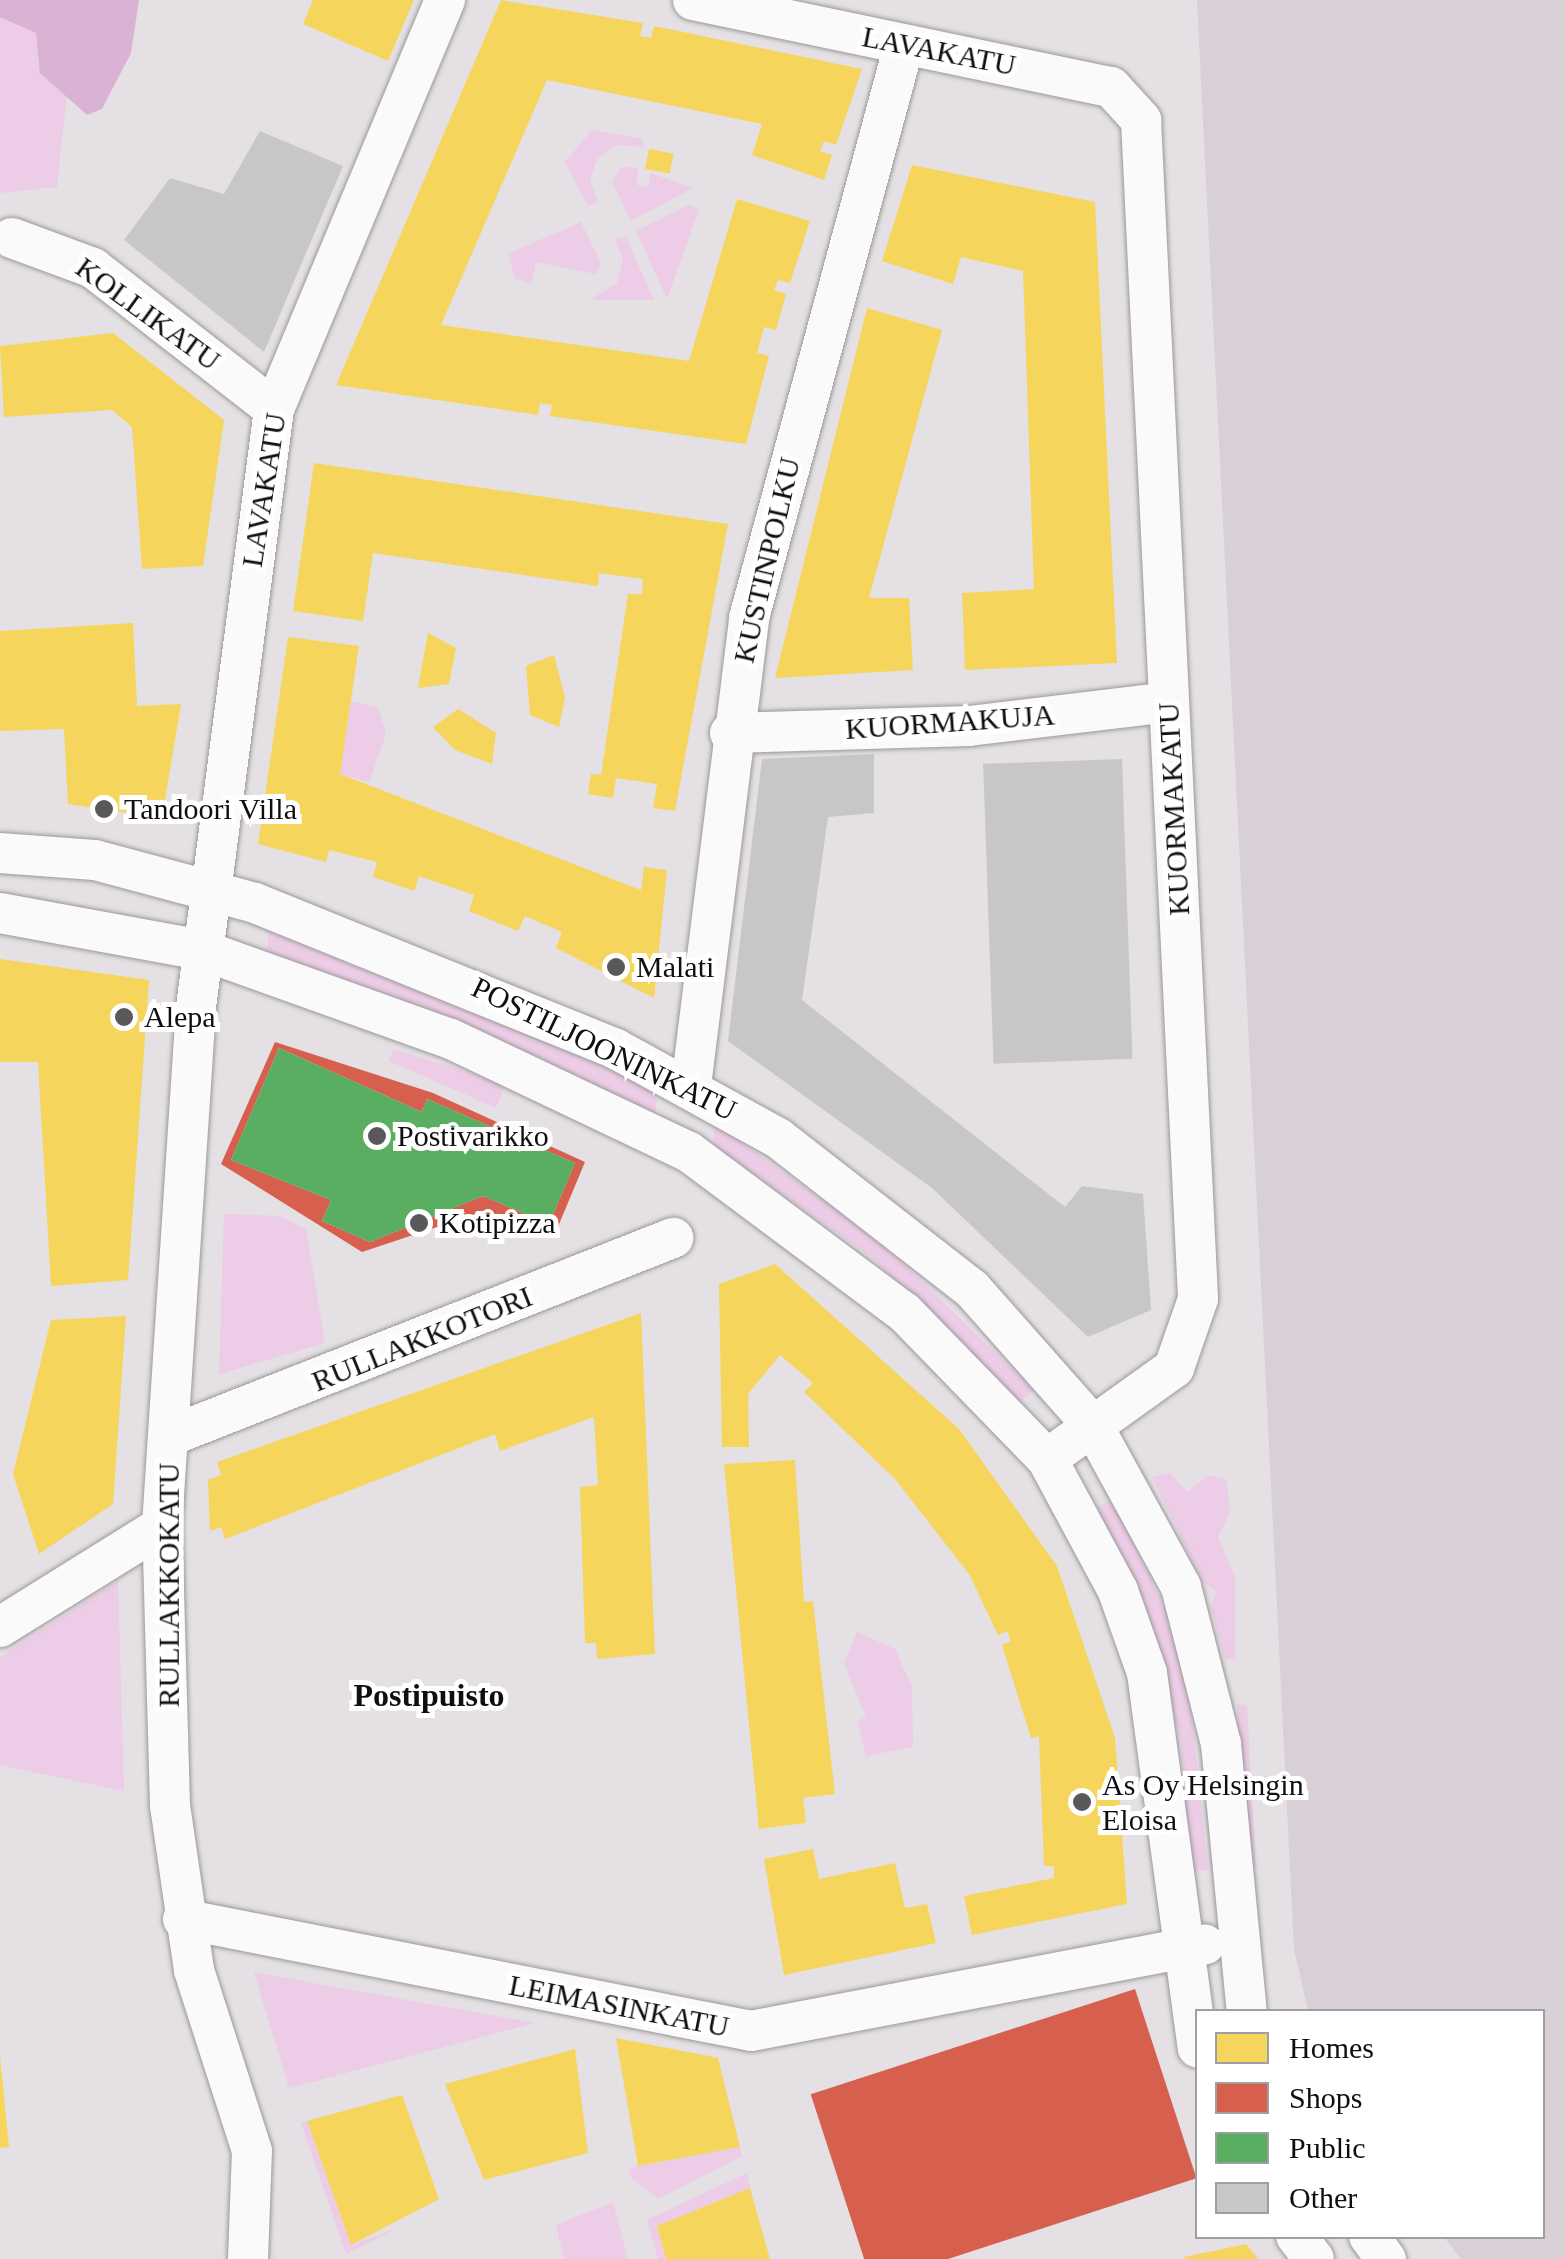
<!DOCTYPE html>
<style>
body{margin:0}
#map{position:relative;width:1565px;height:2259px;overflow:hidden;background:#e4e0e3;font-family:Georgia,serif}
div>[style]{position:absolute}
.built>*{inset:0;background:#d8d0d6}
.green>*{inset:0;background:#eccce6}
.forest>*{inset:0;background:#dab3d4}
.homes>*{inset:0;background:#f6d55c;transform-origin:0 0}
.shops>*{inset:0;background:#d6604d;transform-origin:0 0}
.public>*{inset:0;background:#5aae61}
.building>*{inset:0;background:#c8c7c8;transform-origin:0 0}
.roads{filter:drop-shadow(0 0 2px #9b989a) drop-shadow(0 0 2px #9b989a)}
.minor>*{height:40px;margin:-20px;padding:0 20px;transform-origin:20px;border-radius:20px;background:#fbfafb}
.dots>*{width:28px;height:28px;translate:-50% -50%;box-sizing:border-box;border:5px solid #fff;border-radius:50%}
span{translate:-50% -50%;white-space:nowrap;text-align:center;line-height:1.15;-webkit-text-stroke:10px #fff;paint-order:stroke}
.street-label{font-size:30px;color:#100e10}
.poi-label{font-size:30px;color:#100e10}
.left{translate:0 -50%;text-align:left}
.neighbourhood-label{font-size:32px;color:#100e10;font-weight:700}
.legend{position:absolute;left:1195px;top:2009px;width:350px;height:230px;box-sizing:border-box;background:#fff;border:2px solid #9f9f9f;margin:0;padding:12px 18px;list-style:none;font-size:30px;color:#100e10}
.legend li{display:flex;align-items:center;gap:20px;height:50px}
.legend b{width:50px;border:2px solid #9f9f9f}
</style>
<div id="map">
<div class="built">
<div style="clip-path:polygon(1197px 0,1565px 0,1565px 2259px,1461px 2259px,1444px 2237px,1542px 2236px,1542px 2012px,1308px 2011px,1294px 1949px)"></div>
</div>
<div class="green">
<div style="clip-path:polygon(0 0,77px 0,57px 187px,0 193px)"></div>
<div style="clip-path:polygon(592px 130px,643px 139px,643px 147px,616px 145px,597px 159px,590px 180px,598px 202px,588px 206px,565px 162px)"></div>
<div style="clip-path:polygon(622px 167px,638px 168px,637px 185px,649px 187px,650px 173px,693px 188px,631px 221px,612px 181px)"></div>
<div style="clip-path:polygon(689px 205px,699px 209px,667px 299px,636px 231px)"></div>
<div style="clip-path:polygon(581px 222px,601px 263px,596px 274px,536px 262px,531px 283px,515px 278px,508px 254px)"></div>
<div style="clip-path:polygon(626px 237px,654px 300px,590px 300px,617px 283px,623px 259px,614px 239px)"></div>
<div style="clip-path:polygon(351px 701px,378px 708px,386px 734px,369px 782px,340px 774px)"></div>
<div style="clip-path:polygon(269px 932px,597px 1063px,658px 1092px,655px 1112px,267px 953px)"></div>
<div style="clip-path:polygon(393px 1049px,506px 1084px,496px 1108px,389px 1061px)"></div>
<div style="clip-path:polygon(715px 1124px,879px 1240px,1034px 1390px,1020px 1402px,871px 1257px,713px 1145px)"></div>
<div style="clip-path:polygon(224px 1214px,279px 1216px,306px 1229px,325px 1343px,219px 1374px)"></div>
<div style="clip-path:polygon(1170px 1473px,1187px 1492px,1209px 1475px,1226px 1479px,1230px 1512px,1218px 1537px,1235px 1578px,1235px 1659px,1225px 1659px,1211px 1609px,1216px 1591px,1202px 1581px,1152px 1477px)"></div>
<div style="clip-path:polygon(1112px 1499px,1168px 1615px,1190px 1697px,1208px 1870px,1190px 1871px,1181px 1742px,1152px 1627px,1097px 1508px)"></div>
<div style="clip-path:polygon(118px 1581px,124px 1791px,0 1765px,0 1657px)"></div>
<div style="clip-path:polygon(857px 1632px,895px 1649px,912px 1687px,913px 1747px,866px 1756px,857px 1721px,866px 1717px,844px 1663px)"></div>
<div style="clip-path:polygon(1237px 1703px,1247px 1706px,1256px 1869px,1244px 1870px)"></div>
<div style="clip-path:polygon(254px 1972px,253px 1972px,535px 2023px,289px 2088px)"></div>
<div style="clip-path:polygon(307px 2121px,351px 2245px,398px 2228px,346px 2254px,301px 2123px)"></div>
<div style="clip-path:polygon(740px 2147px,742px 2156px,658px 2199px,631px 2178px,629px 2168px)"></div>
<div style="clip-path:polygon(747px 2173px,750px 2188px,657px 2226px,666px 2259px,658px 2259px,647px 2220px)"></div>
<div style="clip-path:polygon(613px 2202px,628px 2259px,564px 2259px,556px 2225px)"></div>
</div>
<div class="forest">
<div style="clip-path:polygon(0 0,139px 0,131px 53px,102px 109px,87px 115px,40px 73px,36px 33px,0 17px)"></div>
</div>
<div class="homes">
<div style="clip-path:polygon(313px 0,414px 0,388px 61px,303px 24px)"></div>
<div style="clip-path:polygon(501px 0,643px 23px,640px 36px,651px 38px,654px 26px,862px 69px,836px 145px,824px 141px,820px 151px,832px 155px,824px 180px,752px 155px,762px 124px,547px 80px,441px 325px,689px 361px,737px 199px,810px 221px,790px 283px,778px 280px,774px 290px,786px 294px,776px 330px,764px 327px,757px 353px,769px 356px,746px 444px,550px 416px,552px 405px,540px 403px,538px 415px,336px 385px)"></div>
<div style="left:649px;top:149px;width:25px;height:20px;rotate:11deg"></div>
<div style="clip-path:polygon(912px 165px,1095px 202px,1117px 663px,965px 670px,962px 593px,1034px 589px,1023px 271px,961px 257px,953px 284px,882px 261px)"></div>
<div style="clip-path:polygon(867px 308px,942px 330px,869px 598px,909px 598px,913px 670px,775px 678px)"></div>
<div style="clip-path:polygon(113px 333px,224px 420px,203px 566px,142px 569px,132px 427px,112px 410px,4px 417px,0 346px)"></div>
<div style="clip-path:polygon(314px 463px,728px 524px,675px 811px,653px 808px,657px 784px,616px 778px,613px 798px,588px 794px,591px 774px,601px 775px,628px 594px,642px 594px,643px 579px,599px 573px,598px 586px,373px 553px,363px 621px,293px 611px)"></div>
<div style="clip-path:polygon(133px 623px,137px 706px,181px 704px,162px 818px,68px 804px,64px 729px,0 731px,0 631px)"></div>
<div style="clip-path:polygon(428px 633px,456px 648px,449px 684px,418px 688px)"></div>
<div style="clip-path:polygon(288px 637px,359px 646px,340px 774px,641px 890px,644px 867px,667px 870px,654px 998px,556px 948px,562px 932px,525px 916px,518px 931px,469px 911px,474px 895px,419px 876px,414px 891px,373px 877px,377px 862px,329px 850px,326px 862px,258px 844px)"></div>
<div style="clip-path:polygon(554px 655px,565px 698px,559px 727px,530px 715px,526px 666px)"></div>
<div style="clip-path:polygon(458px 709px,496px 733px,492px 764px,455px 750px,433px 727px)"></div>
<div style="clip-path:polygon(0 959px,149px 980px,128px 1280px,51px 1286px,38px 1062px,0 1062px)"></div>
<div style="clip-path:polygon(775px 1264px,959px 1429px,1057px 1566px,1115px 1738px,1127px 1904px,972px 1935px,964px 1896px,1054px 1878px,1054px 1866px,1044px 1866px,1039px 1736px,1031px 1738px,1002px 1645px,1011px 1641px,1007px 1631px,998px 1635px,969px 1574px,895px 1479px,804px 1392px,813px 1383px,780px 1355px,748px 1394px,749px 1447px,722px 1447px,719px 1284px)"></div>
<div style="clip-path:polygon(641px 1313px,655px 1654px,597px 1659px,596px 1643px,585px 1643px,580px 1487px,598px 1485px,594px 1417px,500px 1451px,495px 1434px,225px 1539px,221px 1527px,210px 1531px,208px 1480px,221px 1475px,217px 1462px)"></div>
<div style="clip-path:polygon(126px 1316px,113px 1504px,39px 1554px,13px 1474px,51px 1320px)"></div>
<div style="clip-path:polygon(795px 1460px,804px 1602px,813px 1601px,835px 1794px,803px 1798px,806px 1823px,759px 1829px,724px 1464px)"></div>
<div style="clip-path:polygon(813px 1849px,819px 1879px,895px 1863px,905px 1908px,927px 1904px,936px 1943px,784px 1975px,764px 1859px)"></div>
<div style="clip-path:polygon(616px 2038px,718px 2058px,740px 2147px,638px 2166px)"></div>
<div style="clip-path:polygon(575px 2049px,588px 2153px,484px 2180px,445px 2084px)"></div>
<div style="clip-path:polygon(0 2056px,9px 2147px,0 2148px)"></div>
<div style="clip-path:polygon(402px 2095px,439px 2199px,351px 2245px,307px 2121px)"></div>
<div style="clip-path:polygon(750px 2188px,770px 2259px,666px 2259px,657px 2226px)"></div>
<div style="clip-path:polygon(1246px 2244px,1258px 2259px,1185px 2259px,1184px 2257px)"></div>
</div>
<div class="shops">
<div style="clip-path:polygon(evenodd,275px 1042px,433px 1093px,585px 1162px,557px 1229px,476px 1214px,362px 1252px,221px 1164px,275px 1042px,279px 1048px,422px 1112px,427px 1099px,575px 1163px,549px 1224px,483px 1196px,370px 1242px,322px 1221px,331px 1200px,231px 1160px,279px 1048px)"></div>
<div style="left:1135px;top:1989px;width:199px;height:341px;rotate:72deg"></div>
</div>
<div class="public">
<div style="clip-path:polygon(279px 1048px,422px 1112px,427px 1099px,575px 1163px,549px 1224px,483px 1196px,370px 1242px,322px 1221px,331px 1200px,231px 1160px)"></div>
</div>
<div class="building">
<div style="clip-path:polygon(260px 131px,343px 166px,264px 352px,124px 240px,170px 178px,224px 194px)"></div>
<div style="clip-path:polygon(874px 754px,874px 813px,828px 817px,802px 1000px,1065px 1207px,1082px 1186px,1143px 1194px,1151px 1310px,1088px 1337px,932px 1188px,728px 1041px,762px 759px)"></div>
<div style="left:1122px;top:759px;width:300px;height:139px;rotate:88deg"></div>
</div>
<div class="roads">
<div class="minor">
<div style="left:693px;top:0;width:427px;rotate:11.8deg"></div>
<div style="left:1111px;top:87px;width:45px;rotate:47.7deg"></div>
<div style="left:1141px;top:120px;width:1180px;rotate:87.23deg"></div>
<div style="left:1198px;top:1299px;width:73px;rotate:109.2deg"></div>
<div style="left:1174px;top:1368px;width:156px;rotate:144.4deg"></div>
<div style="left:12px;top:238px;width:86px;rotate:20.3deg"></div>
<div style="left:93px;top:268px;width:229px;rotate:37.9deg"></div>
<div style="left:730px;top:733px;width:239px;rotate:-1.7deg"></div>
<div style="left:969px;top:726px;width:201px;rotate:-6.8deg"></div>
<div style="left:0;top:853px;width:95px;rotate:4.2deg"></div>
<div style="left:95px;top:860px;width:166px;rotate:15deg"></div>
<div style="left:255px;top:903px;width:389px;rotate:22deg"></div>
<div style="left:616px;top:1049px;width:185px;rotate:28.8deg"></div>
<div style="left:778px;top:1138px;width:246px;rotate:37.9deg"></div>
<div style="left:972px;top:1289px;width:183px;rotate:48.5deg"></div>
<div style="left:1093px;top:1426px;width:183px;rotate:61.3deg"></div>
<div style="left:1181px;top:1587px;width:162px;rotate:75.7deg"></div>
<div style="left:1221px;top:1744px;width:269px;rotate:84.5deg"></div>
<div style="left:0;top:913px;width:205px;rotate:10.4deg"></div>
<div style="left:202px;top:950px;width:264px;rotate:19.7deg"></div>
<div style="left:451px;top:1039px;width:263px;rotate:25.4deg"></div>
<div style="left:689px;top:1152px;width:268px;rotate:36.7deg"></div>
<div style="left:904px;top:1312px;width:205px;rotate:45.8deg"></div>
<div style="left:1047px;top:1459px;width:150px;rotate:61.7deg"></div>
<div style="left:1118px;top:1591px;width:87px;rotate:70.5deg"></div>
<div style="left:1147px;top:1673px;width:378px;rotate:82.3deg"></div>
<div style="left:691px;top:1086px;width:472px;rotate:-82.9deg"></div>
<div style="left:749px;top:618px;width:594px;rotate:-74.86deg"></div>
<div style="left:170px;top:1436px;width:541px;rotate:-21.49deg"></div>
<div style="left:0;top:1627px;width:191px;rotate:-31.9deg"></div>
<div style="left:183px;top:1919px;width:579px;rotate:11.15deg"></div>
<div style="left:751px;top:2031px;width:462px;rotate:-10.8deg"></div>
<div style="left:1296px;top:2236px;width:29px;rotate:52deg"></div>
<div style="left:1369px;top:2236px;width:29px;rotate:54deg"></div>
<div style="left:248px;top:2259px;width:108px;rotate:-87.9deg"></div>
<div style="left:252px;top:2151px;width:190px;rotate:-107.8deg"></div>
<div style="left:194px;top:1970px;width:167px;rotate:-98.3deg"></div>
<div style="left:170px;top:1805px;width:279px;rotate:-91.6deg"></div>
<div style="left:162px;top:1526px;width:520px;rotate:-86.25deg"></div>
<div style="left:196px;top:1007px;width:603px;rotate:-82.57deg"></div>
<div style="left:274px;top:409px;width:443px;rotate:-67.3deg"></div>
</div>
</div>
<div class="dots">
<div style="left:104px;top:809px;background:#5a585a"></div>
<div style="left:616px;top:967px;background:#5a585a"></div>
<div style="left:124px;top:1017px;background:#5a585a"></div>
<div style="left:377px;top:1136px;background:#5a585a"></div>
<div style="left:419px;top:1223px;background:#5a585a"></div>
<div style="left:1082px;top:1802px;background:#5a585a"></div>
</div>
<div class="street-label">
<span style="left:939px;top:51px;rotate:11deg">LAVAKATU</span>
<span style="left:148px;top:314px;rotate:36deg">KOLLIKATU</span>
<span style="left:264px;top:490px;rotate:-81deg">LAVAKATU</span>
<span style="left:767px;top:560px;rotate:-77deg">KUSTINPOLKU</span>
<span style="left:950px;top:722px;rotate:-4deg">KUORMAKUJA</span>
<span style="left:1174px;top:809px;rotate:-93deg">KUORMAKATU</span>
<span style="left:604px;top:1049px;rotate:26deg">POSTILJOONINKATU</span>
<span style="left:422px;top:1339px;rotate:-22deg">RULLAKKOTORI</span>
<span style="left:169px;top:1585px;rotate:-90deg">RULLAKKOKATU</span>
<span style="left:619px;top:2006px;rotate:11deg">LEIMASINKATU</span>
</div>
<div class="poi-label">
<span class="left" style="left:124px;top:809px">Tandoori Villa</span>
<span class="left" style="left:636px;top:967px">Malati</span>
<span class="left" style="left:144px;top:1017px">Alepa</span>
<span class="left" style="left:397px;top:1136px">Postivarikko</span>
<span class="left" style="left:439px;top:1223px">Kotipizza</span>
<span class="left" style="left:1102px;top:1802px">As Oy Helsingin<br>Eloisa</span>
</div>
<div class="neighbourhood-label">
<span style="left:429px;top:1695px">Postipuisto</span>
</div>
<ul class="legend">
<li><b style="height:28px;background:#f6d55c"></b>Homes</li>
<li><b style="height:28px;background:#d6604d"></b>Shops</li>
<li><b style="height:28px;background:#5aae61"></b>Public</li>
<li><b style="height:28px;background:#c8c7c8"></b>Other</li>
</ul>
</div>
